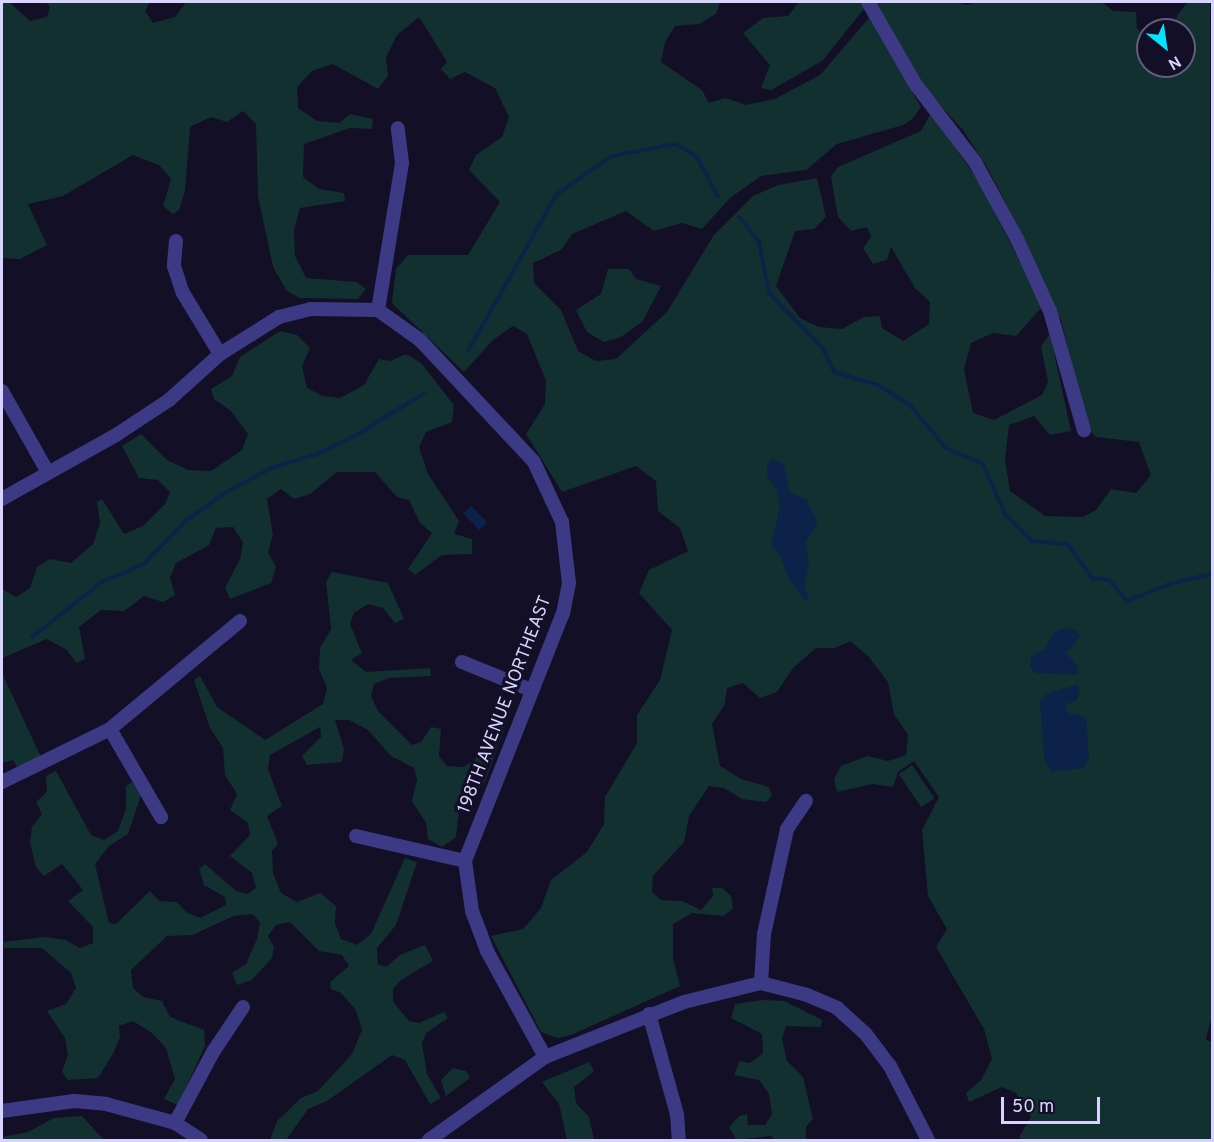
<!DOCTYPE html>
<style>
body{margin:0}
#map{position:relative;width:1214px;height:1142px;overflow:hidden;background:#130f26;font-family:Overpass,sans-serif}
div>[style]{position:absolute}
.green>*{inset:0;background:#12302f;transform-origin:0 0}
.water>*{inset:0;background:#0c2248;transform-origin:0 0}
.stream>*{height:4px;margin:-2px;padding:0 2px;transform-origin:2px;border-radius:2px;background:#0c2248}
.street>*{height:14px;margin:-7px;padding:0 7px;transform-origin:7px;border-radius:7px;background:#3d3a85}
span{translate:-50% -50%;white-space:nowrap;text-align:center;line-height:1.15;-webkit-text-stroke:6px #130f26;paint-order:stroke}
.street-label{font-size:18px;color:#d9d4ff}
.frame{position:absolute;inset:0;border:3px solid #d9d4ff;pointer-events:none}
.north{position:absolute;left:1136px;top:18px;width:60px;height:60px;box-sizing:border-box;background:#130f26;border:2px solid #625e7d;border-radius:50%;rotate:150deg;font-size:16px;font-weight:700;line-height:24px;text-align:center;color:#d9d4ff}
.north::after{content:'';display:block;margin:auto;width:21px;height:27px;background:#00e5ff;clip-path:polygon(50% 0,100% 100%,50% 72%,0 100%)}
.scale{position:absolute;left:1001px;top:1097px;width:99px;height:27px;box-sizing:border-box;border:3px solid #d9d4ff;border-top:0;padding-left:8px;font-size:18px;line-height:21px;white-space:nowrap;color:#d9d4ff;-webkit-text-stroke:4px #130f26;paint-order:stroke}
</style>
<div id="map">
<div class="green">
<div style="clip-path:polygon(2px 2px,9px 2px,30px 21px,47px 17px,50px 7px,46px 2px,150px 2px,145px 11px,153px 23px,175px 17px,186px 2px,720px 2px,716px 14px,699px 24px,675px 26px,665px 42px,661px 62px,702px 90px,709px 103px,725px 98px,746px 105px,775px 99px,820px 75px,869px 18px,921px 107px,912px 119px,903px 125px,837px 144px,806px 170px,761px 176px,730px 198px,702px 229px,682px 223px,654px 231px,626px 211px,572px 234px,561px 250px,533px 263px,534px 283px,561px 310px,578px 351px,596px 361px,616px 359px,667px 312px,714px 235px,753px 196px,778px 185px,817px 178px,826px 217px,814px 229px,795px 231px,776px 286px,800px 318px,819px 327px,842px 329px,864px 317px,880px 316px,882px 328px,903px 341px,929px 324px,930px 302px,915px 288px,891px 247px,887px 260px,873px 264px,863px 248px,871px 237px,867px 227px,851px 231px,838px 217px,831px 176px,838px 167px,921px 131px,931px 113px,980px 183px,1042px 307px,1016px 336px,993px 333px,971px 343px,964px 369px,973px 413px,994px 420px,1042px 395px,1048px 382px,1041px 346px,1050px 334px,1071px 431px,1050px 435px,1034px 416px,1009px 425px,1005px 460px,1010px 491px,1045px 516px,1083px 517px,1096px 510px,1111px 489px,1136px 493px,1151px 475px,1139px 442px,1096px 437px,1088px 429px,1061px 320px,1012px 215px,987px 167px,963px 130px,928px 92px,875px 2px,956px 2px,967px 5px,977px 2px,1102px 2px,1113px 11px,1136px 12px,1137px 28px,1148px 42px,1148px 66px,1184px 66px,1184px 30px,1172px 30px,1178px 14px,1188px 2px,1210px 2px,1212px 1015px,1206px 1039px,1212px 1043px,1212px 1140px,1022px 1140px,1019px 1137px,1031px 1117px,1016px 1093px,1002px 1087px,969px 1102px,966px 1093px,981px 1080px,992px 1059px,984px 1029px,936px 947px,947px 929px,928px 896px,922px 830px,939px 797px,914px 761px,898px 772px,893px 787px,872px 784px,837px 792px,834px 779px,841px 766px,867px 756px,888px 761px,906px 755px,908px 735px,894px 714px,888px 682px,868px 656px,850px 641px,835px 648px,816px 648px,793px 668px,777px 692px,760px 698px,743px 683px,727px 688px,725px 704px,712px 724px,720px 766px,741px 779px,769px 787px,772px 796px,766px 802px,742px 799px,724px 788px,709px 786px,689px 816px,684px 842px,653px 876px,652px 892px,661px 900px,682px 901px,701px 910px,713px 896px,712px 888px,722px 888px,731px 896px,733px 909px,723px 916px,692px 913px,673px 924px,673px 958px,680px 986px,571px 1035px,558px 1038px,541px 1032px,491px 936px,523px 929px,541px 908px,551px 880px,587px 852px,604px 824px,605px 797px,637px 743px,637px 715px,660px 680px,672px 630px,639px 593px,649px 570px,688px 551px,680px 528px,658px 511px,656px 481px,636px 466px,562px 492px,526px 434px,545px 404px,546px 381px,527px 334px,513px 326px,493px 340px,464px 372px,392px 303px,396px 269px,408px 255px,468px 255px,500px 202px,469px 170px,476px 155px,502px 137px,509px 117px,495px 88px,465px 72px,450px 79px,441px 69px,447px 62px,419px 17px,397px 35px,386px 57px,388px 76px,378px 89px,333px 64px,312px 71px,297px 87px,298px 108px,317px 121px,339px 123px,350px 114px,373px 119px,372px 129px,350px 128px,304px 144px,303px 177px,319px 189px,344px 193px,345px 201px,300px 208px,294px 230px,295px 256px,306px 278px,357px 282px,366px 289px,358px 299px,300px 298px,287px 291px,273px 267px,258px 196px,256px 124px,243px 111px,227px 122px,211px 117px,190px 127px,185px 191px,179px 210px,173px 214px,163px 206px,171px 179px,159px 165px,133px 155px,63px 196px,28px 204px,47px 245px,20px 259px,2px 258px)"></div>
<div style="clip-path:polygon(799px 2px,861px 2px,864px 9px,822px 61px,771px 90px,761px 88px,770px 65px,743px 33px,763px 18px,788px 16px)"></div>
<div style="clip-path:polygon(608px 269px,629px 269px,636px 279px,661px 286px,643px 321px,621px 337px,604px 342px,587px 332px,576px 310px,601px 294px)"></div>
<div style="clip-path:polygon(280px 331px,297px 335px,310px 348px,302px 366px,307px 388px,323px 396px,340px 398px,364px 385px,379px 359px,390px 361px,406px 354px,421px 363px,454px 405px,452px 422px,426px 432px,419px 447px,428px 474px,459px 521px,454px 534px,472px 539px,472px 554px,442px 555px,415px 575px,408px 569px,432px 533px,420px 523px,409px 500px,397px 497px,375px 472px,337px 472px,310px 494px,294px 499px,281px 489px,267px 499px,273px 535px,268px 552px,276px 567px,271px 583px,230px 599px,225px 588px,240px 559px,243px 542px,233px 527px,216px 528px,209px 545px,176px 563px,170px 578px,175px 595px,163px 602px,144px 596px,124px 611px,101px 610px,79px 627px,85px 659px,76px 663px,67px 650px,47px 639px,2px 658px,2px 589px,16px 597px,30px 588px,37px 567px,50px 559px,71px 563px,93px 544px,100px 523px,97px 502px,102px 499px,124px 534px,143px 526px,165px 504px,170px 492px,158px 480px,139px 478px,122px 446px,141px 434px,167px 460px,188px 470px,211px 471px,242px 450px,248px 434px,231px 411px,214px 399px,211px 389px,232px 376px,240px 357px)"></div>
<div style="clip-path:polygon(332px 572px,388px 583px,404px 619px,395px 623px,383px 608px,368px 604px,354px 613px,350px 624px,362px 653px,351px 660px,366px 672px,430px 668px,431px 676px,389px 678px,374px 684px,371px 696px,378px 711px,412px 745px,421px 742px,431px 727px,441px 729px,439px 756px,447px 766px,463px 767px,475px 760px,489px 738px,494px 703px,502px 695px,511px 710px,485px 782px,477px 791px,462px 785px,456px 837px,442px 847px,428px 839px,426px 823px,412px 801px,417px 780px,414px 768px,391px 756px,368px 730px,349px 720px,335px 720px,344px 749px,342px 762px,307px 765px,302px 756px,321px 737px,320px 727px,270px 755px,268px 769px,282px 806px,267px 816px,278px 844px,272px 851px,273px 873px,281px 893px,297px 902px,320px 893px,336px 906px,335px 923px,341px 939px,357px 945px,371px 934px,405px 858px,417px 862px,396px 925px,377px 948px,378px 964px,386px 967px,400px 955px,425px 945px,433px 961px,401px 980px,393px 989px,393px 1002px,409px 1021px,419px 1023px,444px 1012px,448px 1018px,426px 1033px,422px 1043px,427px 1074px,441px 1098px,430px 1104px,405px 1060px,392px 1055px,327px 1101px,308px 1109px,286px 1140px,270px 1140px,277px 1121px,301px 1098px,318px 1091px,352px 1054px,362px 1030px,356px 1010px,341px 993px,331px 989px,330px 982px,349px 966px,342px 955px,319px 951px,290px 922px,276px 925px,268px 936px,274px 947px,272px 958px,252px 980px,237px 985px,232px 973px,246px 964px,257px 939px,260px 923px,253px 914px,233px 916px,193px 935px,167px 936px,131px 970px,133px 988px,143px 997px,162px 1001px,170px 1017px,204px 1030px,205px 1046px,178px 1105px,164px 1099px,175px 1079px,166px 1048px,152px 1033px,133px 1021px,119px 1026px,120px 1037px,114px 1052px,98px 1078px,68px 1080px,62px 1072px,68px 1055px,65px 1038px,47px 1011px,66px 1004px,76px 988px,71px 973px,42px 948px,4px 948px,3px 942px,45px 937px,66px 940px,80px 948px,93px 943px,93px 927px,68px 901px,83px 890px,62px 864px,44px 876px,36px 867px,30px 843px,32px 827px,42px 814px,36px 802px,47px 792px,46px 776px,56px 771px,91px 835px,104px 840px,118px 831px,126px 808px,126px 786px,132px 782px,141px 795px,128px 834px,109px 846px,95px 864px,109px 923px,116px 924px,150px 891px,159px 901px,177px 902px,186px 912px,200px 918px,226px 905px,225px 897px,204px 885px,199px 869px,205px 864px,236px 891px,248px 894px,256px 888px,252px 873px,230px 856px,250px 835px,248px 823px,230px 810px,237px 794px,225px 775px,223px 748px,210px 728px,194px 680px,200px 676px,217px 707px,265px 740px,323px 704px,327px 688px,319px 669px,320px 648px,331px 629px,326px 582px)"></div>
<div style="clip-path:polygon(2px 673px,41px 757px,17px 767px,13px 760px,2px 763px)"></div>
<div style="left:912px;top:765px;width:40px;height:16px;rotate:56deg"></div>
<div style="clip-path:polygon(762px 1000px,784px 1001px,822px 1020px,821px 1027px,786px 1026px,782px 1039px,787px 1061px,803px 1077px,813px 1119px,806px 1127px,806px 1140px,775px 1140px,771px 1136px,736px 1140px,729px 1127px,739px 1116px,747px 1114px,748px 1125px,765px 1125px,772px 1114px,769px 1094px,759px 1080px,734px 1075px,740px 1061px,750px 1063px,763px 1053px,762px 1034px,731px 1018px,735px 1004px)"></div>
<div style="clip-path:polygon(589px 1062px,594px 1071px,574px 1087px,576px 1103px,589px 1117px,594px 1140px,567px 1140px,559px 1104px,542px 1082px)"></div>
<div style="clip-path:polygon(453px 1068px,466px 1071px,470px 1078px,446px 1096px,441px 1080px)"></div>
<div style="clip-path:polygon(82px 1116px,104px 1140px,2px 1140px,2px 1137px,28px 1132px,54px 1118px)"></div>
</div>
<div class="water">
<div style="clip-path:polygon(772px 459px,784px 464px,790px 493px,806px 499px,818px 523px,806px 542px,809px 563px,804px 586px,809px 600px,806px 601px,789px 580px,780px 556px,771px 545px,780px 506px,777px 490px,767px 475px,767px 464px)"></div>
<div style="left:471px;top:506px;width:23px;height:11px;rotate:45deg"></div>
<div style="clip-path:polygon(1064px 628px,1076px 630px,1080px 637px,1066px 653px,1078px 667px,1077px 675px,1035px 673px,1030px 666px,1031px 657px,1045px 648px,1055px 632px)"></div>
<div style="clip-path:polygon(1077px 685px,1080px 692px,1076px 701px,1065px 704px,1068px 713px,1086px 717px,1089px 758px,1083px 768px,1052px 772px,1044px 760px,1040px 700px,1050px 692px)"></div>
</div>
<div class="stream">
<div style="left:739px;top:217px;width:32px;rotate:51deg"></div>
<div style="left:759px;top:242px;width:52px;rotate:78.9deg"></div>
<div style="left:769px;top:293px;width:76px;rotate:45.5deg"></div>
<div style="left:822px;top:347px;width:28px;rotate:64deg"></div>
<div style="left:834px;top:372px;width:46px;rotate:16.5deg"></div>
<div style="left:878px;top:385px;width:38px;rotate:32deg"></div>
<div style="left:910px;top:405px;width:56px;rotate:50.1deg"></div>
<div style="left:946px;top:448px;width:40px;rotate:23.4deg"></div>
<div style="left:983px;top:464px;width:55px;rotate:66.3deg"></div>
<div style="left:1005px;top:514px;width:38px;rotate:45deg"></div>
<div style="left:1032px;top:541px;width:36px;rotate:5deg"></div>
<div style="left:1068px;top:544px;width:42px;rotate:54.8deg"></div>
<div style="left:1092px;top:578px;width:17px;rotate:7deg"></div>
<div style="left:1109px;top:580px;width:28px;rotate:49deg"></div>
<div style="left:1127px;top:601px;width:48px;rotate:-21.8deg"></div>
<div style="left:1172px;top:583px;width:41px;rotate:-12.7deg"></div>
<div style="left:468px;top:351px;width:180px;rotate:-60.5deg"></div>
<div style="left:557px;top:194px;width:67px;rotate:-34.6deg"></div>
<div style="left:612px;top:156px;width:65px;rotate:-10.6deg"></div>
<div style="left:676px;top:144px;width:25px;rotate:32deg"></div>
<div style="left:697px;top:157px;width:45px;rotate:62.3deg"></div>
<div style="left:32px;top:637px;width:89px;rotate:-38.2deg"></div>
<div style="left:102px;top:582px;width:46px;rotate:-23.2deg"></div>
<div style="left:144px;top:564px;width:62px;rotate:-45.7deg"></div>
<div style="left:187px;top:520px;width:47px;rotate:-35.4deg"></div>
<div style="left:225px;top:493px;width:52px;rotate:-28.5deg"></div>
<div style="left:271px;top:468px;width:48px;rotate:-16.9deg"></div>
<div style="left:317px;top:454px;width:42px;rotate:-25.3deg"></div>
<div style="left:355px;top:436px;width:81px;rotate:-31.9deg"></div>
</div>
<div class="street">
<div style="left:868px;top:2px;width:96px;rotate:60deg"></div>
<div style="left:916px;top:85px;width:97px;rotate:52.5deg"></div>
<div style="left:975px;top:162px;width:88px;rotate:61.4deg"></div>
<div style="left:1017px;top:239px;width:79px;rotate:65.4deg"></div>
<div style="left:1050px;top:311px;width:124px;rotate:74.1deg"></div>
<div style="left:176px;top:241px;width:25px;rotate:95deg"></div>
<div style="left:174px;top:266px;width:28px;rotate:72deg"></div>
<div style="left:183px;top:293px;width:71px;rotate:58.8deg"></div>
<div style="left:378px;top:310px;width:52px;rotate:35.5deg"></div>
<div style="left:420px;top:340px;width:167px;rotate:46.9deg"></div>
<div style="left:534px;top:462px;width:66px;rotate:65deg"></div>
<div style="left:562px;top:522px;width:61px;rotate:83.5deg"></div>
<div style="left:569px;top:583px;width:31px;rotate:101deg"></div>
<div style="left:563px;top:613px;width:267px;rotate:111.6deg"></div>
<div style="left:465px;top:861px;width:50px;rotate:82deg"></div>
<div style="left:472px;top:911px;width:43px;rotate:69.4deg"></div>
<div style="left:487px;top:951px;width:121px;rotate:61.3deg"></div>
<div style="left:378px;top:310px;width:149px;rotate:-80.7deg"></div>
<div style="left:402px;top:163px;width:35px;rotate:-97deg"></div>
<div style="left:2px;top:391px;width:92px;rotate:60.6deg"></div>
<div style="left:2px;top:499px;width:131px;rotate:-29.3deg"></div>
<div style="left:116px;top:435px;width:64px;rotate:-33.4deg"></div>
<div style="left:169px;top:400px;width:69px;rotate:-42deg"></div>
<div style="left:220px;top:354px;width:70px;rotate:-32.1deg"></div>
<div style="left:279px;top:317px;width:33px;rotate:-14deg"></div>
<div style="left:311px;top:309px;width:67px;rotate:0.9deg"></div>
<div style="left:462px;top:662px;width:74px;rotate:22.1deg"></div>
<div style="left:110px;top:729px;width:102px;rotate:59.9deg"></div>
<div style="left:2px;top:782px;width:120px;rotate:-26.1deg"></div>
<div style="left:110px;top:729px;width:169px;rotate:-39.7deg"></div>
<div style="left:356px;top:836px;width:112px;rotate:12.9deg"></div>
<div style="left:761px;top:983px;width:49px;rotate:-86.5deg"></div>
<div style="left:764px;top:934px;width:107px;rotate:-77.6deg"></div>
<div style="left:787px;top:829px;width:34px;rotate:-56deg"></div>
<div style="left:649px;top:1014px;width:104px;rotate:74.4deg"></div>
<div style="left:677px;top:1114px;width:26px;rotate:86deg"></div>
<div style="left:2px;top:1111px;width:73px;rotate:-7.9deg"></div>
<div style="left:74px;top:1101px;width:32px;rotate:5deg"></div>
<div style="left:106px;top:1104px;width:72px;rotate:15.4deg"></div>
<div style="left:175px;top:1123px;width:31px;rotate:33deg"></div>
<div style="left:175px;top:1123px;width:81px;rotate:-61.8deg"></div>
<div style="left:213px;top:1052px;width:54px;rotate:-56.3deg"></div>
<div style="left:429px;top:1140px;width:143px;rotate:-35.6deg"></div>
<div style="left:545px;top:1057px;width:149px;rotate:-21.6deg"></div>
<div style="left:684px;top:1002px;width:79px;rotate:-13.9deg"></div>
<div style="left:761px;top:983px;width:48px;rotate:14.6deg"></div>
<div style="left:807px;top:995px;width:33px;rotate:23deg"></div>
<div style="left:837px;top:1008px;width:38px;rotate:42deg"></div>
<div style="left:865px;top:1033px;width:41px;rotate:52.9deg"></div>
<div style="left:890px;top:1066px;width:83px;rotate:62.8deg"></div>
</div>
<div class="street-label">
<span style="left:506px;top:705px;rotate:-69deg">198TH AVENUE NORTHEAST</span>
</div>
<div class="frame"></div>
<div class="north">N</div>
<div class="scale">50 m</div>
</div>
